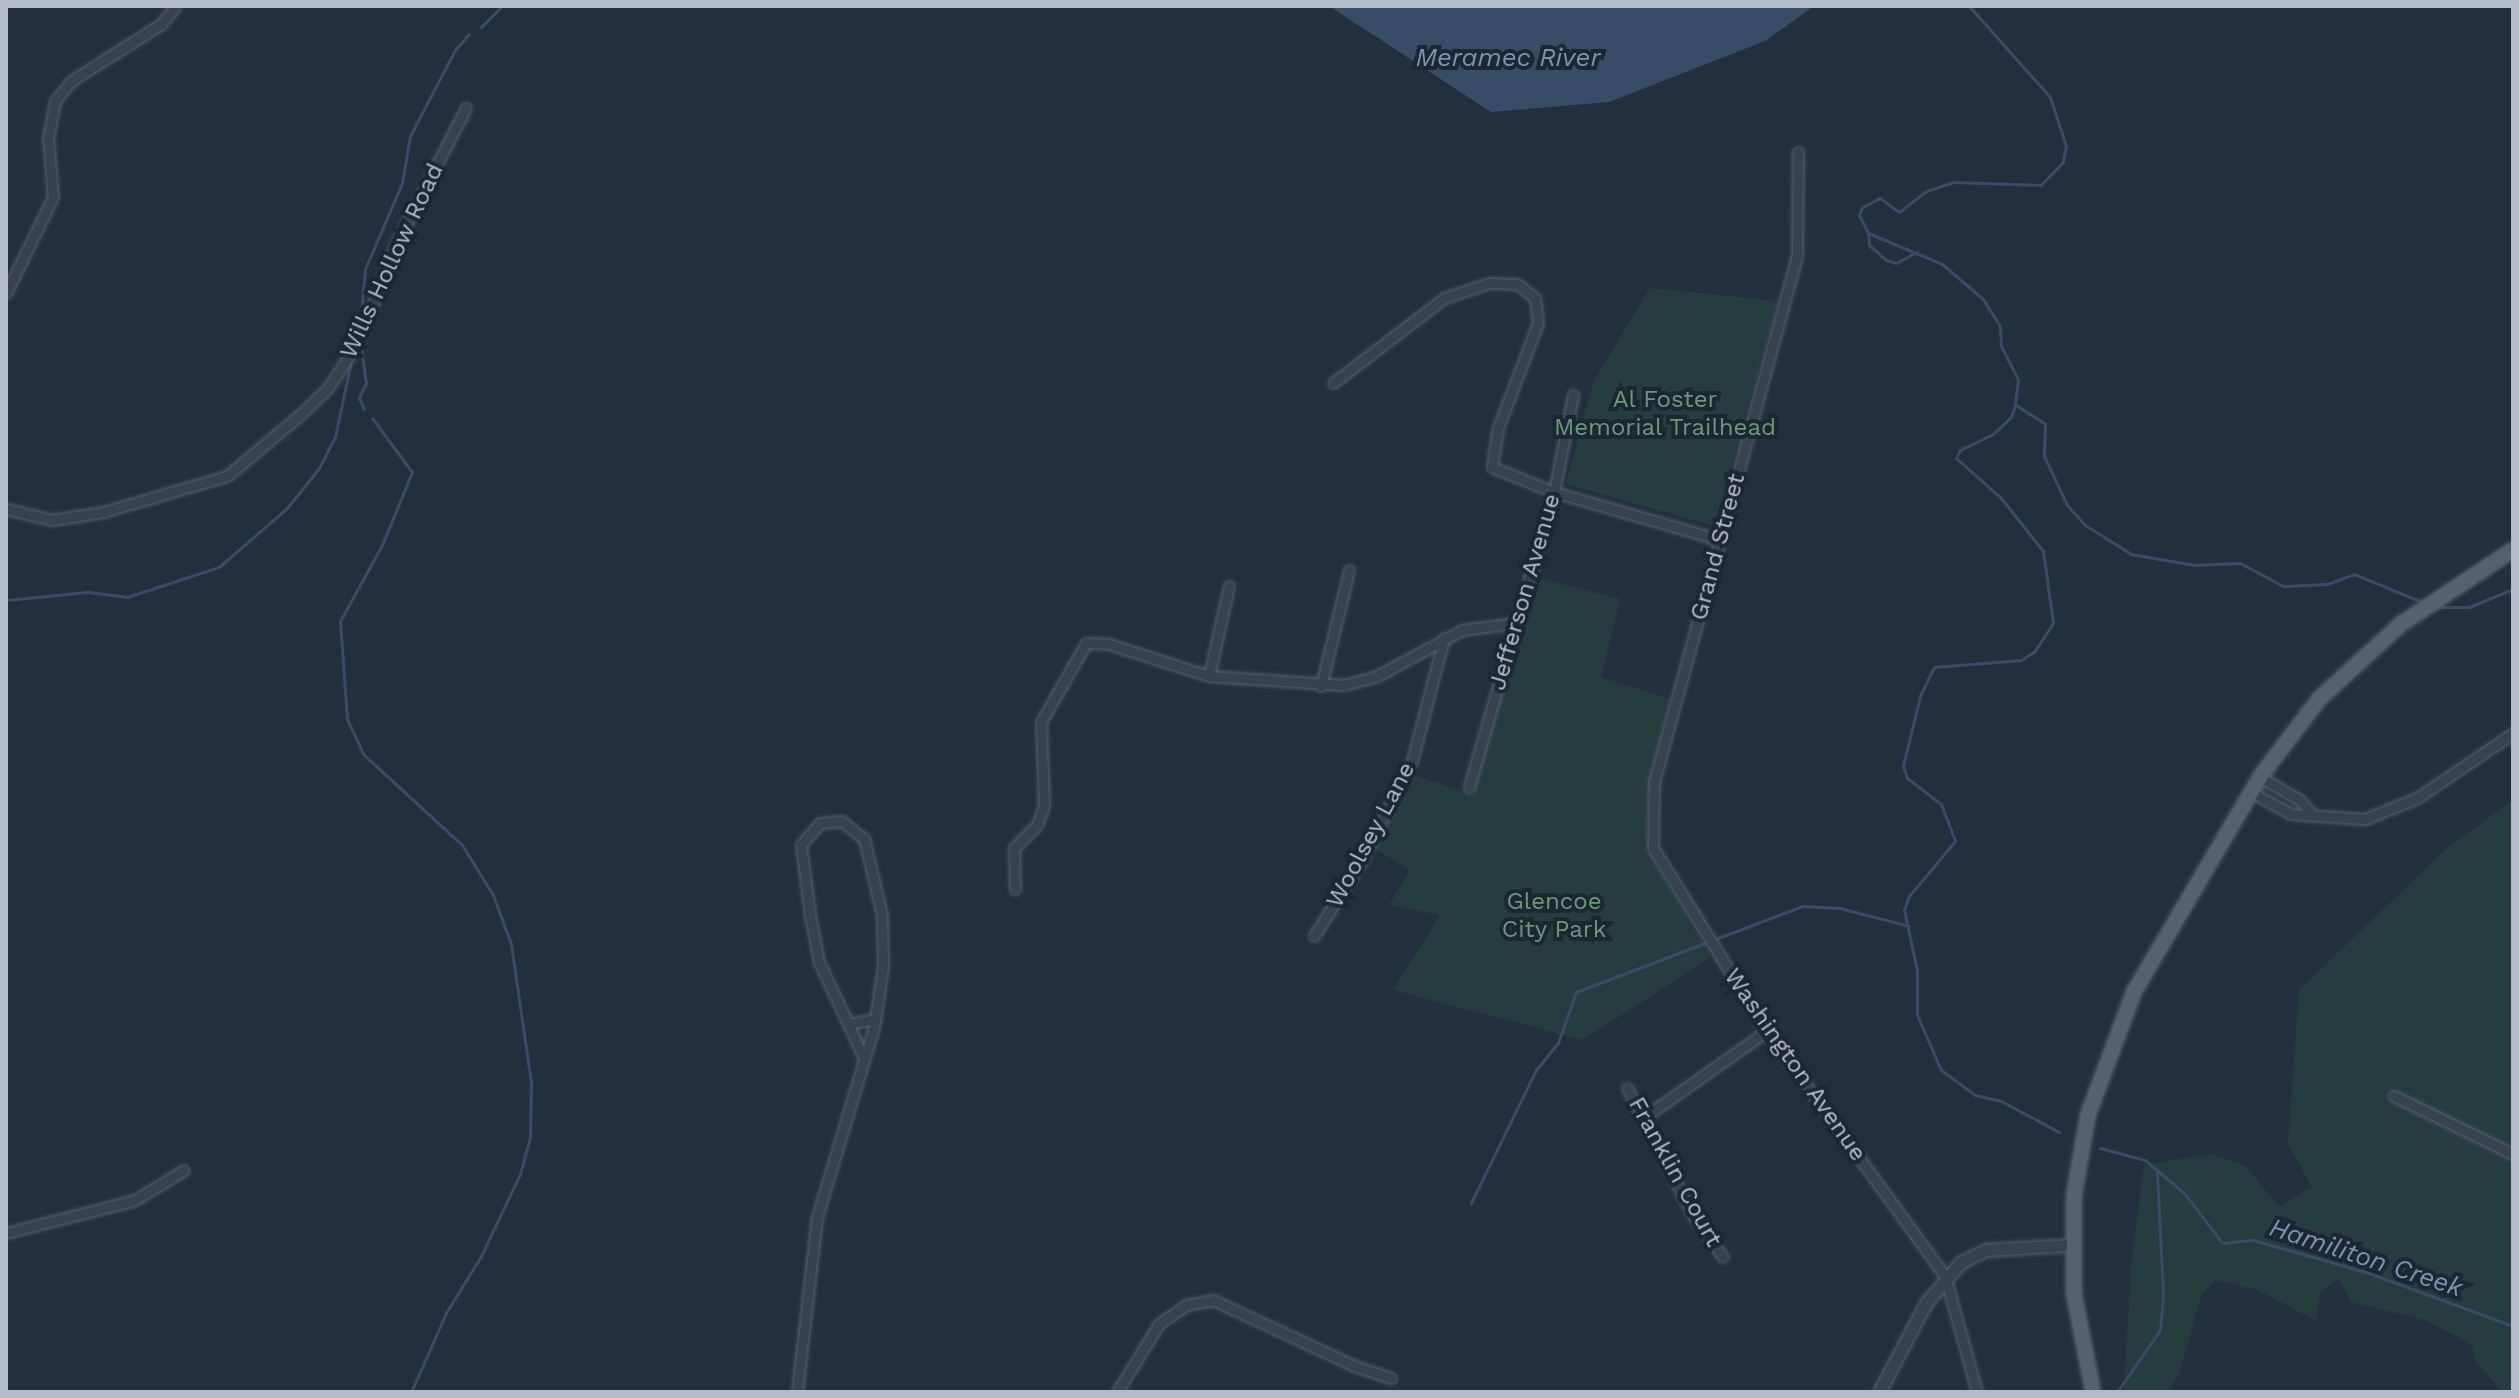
<!DOCTYPE html>
<style>
body{margin:0}
#map{position:relative;width:2519px;height:1398px;overflow:hidden;background:#242f3e;font-family:"Work Sans",sans-serif}
div>[style]{position:absolute}
.green>*{inset:0;background:#263c3f}
.water>*{inset:0;background:#394c67}
.stream>*{height:3px;margin:-1.5px;padding:0 1.5px;transform-origin:1.5px;border-radius:1.5px;background:#394c67}
.roads{filter:drop-shadow(0 0 2px #565f6c) drop-shadow(0 0 2px #565f6c)}
.minor>*{height:9px;margin:-4.5px;padding:0 4.5px;transform-origin:4.5px;border-radius:4.5px;background:#38414e}
.tertiary>*{height:11px;margin:-5.5px;padding:0 5.5px;transform-origin:5.5px;border-radius:5.5px;background:#38414e}
.primary>*{height:14px;margin:-7px;padding:0 7px;transform-origin:7px;border-radius:7px;background:#56606e}
span{translate:-50% -50%;white-space:nowrap;text-align:center;line-height:1.15;-webkit-text-stroke:8px #1d2633;paint-order:stroke}
.street-label{font-size:24px;color:#b4bcc9}
.park-label{font-size:24px;color:#6b9a76}
.water-label{font-size:26px;color:#7c92b1;font-style:italic}
.frame{position:absolute;inset:0;border:8px solid #b4bcc9;pointer-events:none}
</style>
<div id="map">
<div class="green">
<div style="clip-path:polygon(1650px 288px,1778px 301px,1714px 526px,1566px 484px,1593px 383px)"></div>
<div style="clip-path:polygon(1534px 577px,1620px 599px,1601px 677px,1670px 699px,1650px 778px,1647px 830px,1652px 858px,1711px 957px,1583px 1040px,1393px 990px,1440px 915px,1389px 905px,1410px 870px,1373px 847px,1410px 774px,1473px 794px)"></div>
<div style="clip-path:polygon(2513px 800px,2513px 1392px,2503px 1392px,2476px 1362px,2472px 1345px,2425px 1320px,2351px 1302px,2338px 1278px,2320px 1293px,2316px 1321px,2258px 1290px,2215px 1280px,2201px 1296px,2179px 1375px,2168px 1392px,2124px 1392px,2131px 1264px,2144px 1165px,2211px 1154px,2245px 1166px,2279px 1206px,2312px 1187px,2288px 1144px,2299px 990px,2447px 848px)"></div>
</div>
<div class="water">
<div style="clip-path:polygon(1329px 6px,1814px 6px,1765px 41px,1609px 102px,1491px 112px)"></div>
</div>
<div class="stream">
<div style="left:1969px;top:6px;width:122px;rotate:48.3deg"></div>
<div style="left:2050px;top:97px;width:52px;rotate:71.9deg"></div>
<div style="left:2066px;top:146px;width:16px;rotate:101deg"></div>
<div style="left:2063px;top:162px;width:32px;rotate:134deg"></div>
<div style="left:2041px;top:185px;width:87px;rotate:-178deg"></div>
<div style="left:1954px;top:182px;width:29px;rotate:162deg"></div>
<div style="left:1926px;top:191px;width:34px;rotate:142deg"></div>
<div style="left:1899px;top:212px;width:24px;rotate:-144deg"></div>
<div style="left:1880px;top:198px;width:20px;rotate:153deg"></div>
<div style="left:1862px;top:207px;width:9px;rotate:111deg"></div>
<div style="left:1859px;top:215px;width:20px;rotate:63deg"></div>
<div style="left:1868px;top:233px;width:80px;rotate:22.7deg"></div>
<div style="left:1942px;top:264px;width:54px;rotate:40.5deg"></div>
<div style="left:1983px;top:299px;width:32px;rotate:58deg"></div>
<div style="left:2000px;top:326px;width:20px;rotate:87deg"></div>
<div style="left:2001px;top:346px;width:38px;rotate:63deg"></div>
<div style="left:2018px;top:380px;width:25px;rotate:97deg"></div>
<div style="left:2015px;top:405px;width:13px;rotate:108deg"></div>
<div style="left:2011px;top:417px;width:25px;rotate:137deg"></div>
<div style="left:1993px;top:434px;width:37px;rotate:154deg"></div>
<div style="left:1960px;top:450px;width:9px;rotate:117deg"></div>
<div style="left:1956px;top:458px;width:60px;rotate:41.6deg"></div>
<div style="left:2001px;top:498px;width:68px;rotate:51.6deg"></div>
<div style="left:2043px;top:551px;width:73px;rotate:82.1deg"></div>
<div style="left:2053px;top:623px;width:33px;rotate:123deg"></div>
<div style="left:2035px;top:651px;width:17px;rotate:147deg"></div>
<div style="left:2021px;top:660px;width:87px;rotate:175.4deg"></div>
<div style="left:1934px;top:667px;width:32px;rotate:116deg"></div>
<div style="left:1920px;top:696px;width:72px;rotate:103.7deg"></div>
<div style="left:1903px;top:766px;width:13px;rotate:72deg"></div>
<div style="left:1907px;top:778px;width:43px;rotate:37.4deg"></div>
<div style="left:1941px;top:804px;width:40px;rotate:69deg"></div>
<div style="left:1955px;top:841px;width:72px;rotate:129.9deg"></div>
<div style="left:1909px;top:896px;width:15px;rotate:110deg"></div>
<div style="left:1904px;top:910px;width:61px;rotate:77.8deg"></div>
<div style="left:1917px;top:970px;width:45px;rotate:90deg"></div>
<div style="left:1917px;top:1015px;width:60px;rotate:66.4deg"></div>
<div style="left:1941px;top:1070px;width:42px;rotate:36.3deg"></div>
<div style="left:1975px;top:1095px;width:27px;rotate:13deg"></div>
<div style="left:2001px;top:1101px;width:66px;rotate:28.1deg"></div>
<div style="left:481px;top:27px;width:30px;rotate:-45deg"></div>
<div style="left:1868px;top:233px;width:12px;rotate:85deg"></div>
<div style="left:1869px;top:245px;width:23px;rotate:41deg"></div>
<div style="left:1886px;top:260px;width:10px;rotate:17deg"></div>
<div style="left:1896px;top:263px;width:24px;rotate:-28deg"></div>
<div style="left:360px;top:326px;width:57px;rotate:-85deg"></div>
<div style="left:365px;top:269px;width:94px;rotate:-66.7deg"></div>
<div style="left:402px;top:183px;width:48px;rotate:-80.3deg"></div>
<div style="left:410px;top:136px;width:97px;rotate:-62.4deg"></div>
<div style="left:455px;top:50px;width:21px;rotate:-49deg"></div>
<div style="left:360px;top:342px;width:41px;rotate:81.7deg"></div>
<div style="left:366px;top:383px;width:17px;rotate:115deg"></div>
<div style="left:359px;top:398px;width:12px;rotate:66deg"></div>
<div style="left:2016px;top:405px;width:35px;rotate:33deg"></div>
<div style="left:2045px;top:424px;width:32px;rotate:92deg"></div>
<div style="left:2044px;top:456px;width:54px;rotate:64.9deg"></div>
<div style="left:2067px;top:505px;width:27px;rotate:48deg"></div>
<div style="left:2085px;top:525px;width:54px;rotate:32.2deg"></div>
<div style="left:2131px;top:554px;width:64px;rotate:9.9deg"></div>
<div style="left:2194px;top:565px;width:46px;rotate:-2.5deg"></div>
<div style="left:2240px;top:563px;width:49px;rotate:28.1deg"></div>
<div style="left:2283px;top:586px;width:44px;rotate:-2.6deg"></div>
<div style="left:2327px;top:584px;width:29px;rotate:-20deg"></div>
<div style="left:2354px;top:574px;width:74px;rotate:22.4deg"></div>
<div style="left:372px;top:418px;width:67px;rotate:53.5deg"></div>
<div style="left:412px;top:472px;width:79px;rotate:112.3deg"></div>
<div style="left:382px;top:545px;width:87px;rotate:118.9deg"></div>
<div style="left:340px;top:621px;width:98px;rotate:85.9deg"></div>
<div style="left:347px;top:719px;width:38px;rotate:65deg"></div>
<div style="left:363px;top:754px;width:134px;rotate:42.6deg"></div>
<div style="left:462px;top:845px;width:59px;rotate:58.2deg"></div>
<div style="left:493px;top:895px;width:52px;rotate:69.8deg"></div>
<div style="left:511px;top:944px;width:139px;rotate:81.8deg"></div>
<div style="left:531px;top:1082px;width:55px;rotate:91deg"></div>
<div style="left:530px;top:1137px;width:38px;rotate:105deg"></div>
<div style="left:520px;top:1174px;width:91px;rotate:115.4deg"></div>
<div style="left:481px;top:1256px;width:67px;rotate:121.6deg"></div>
<div style="left:446px;top:1313px;width:86px;rotate:113.9deg"></div>
<div style="left:6px;top:600px;width:82px;rotate:-5.6deg"></div>
<div style="left:88px;top:592px;width:39px;rotate:7deg"></div>
<div style="left:127px;top:597px;width:97px;rotate:-18.1deg"></div>
<div style="left:219px;top:567px;width:90px;rotate:-40.9deg"></div>
<div style="left:287px;top:508px;width:51px;rotate:-51.3deg"></div>
<div style="left:319px;top:468px;width:35px;rotate:-63deg"></div>
<div style="left:335px;top:437px;width:78px;rotate:-78.1deg"></div>
<div style="left:2437px;top:607px;width:32px"></div>
<div style="left:2469px;top:607px;width:48px;rotate:-22.2deg"></div>
<div style="left:2100px;top:1148px;width:47px;rotate:14.9deg"></div>
<div style="left:2145px;top:1160px;width:52px;rotate:40.4deg"></div>
<div style="left:2185px;top:1194px;width:61px;rotate:52.9deg"></div>
<div style="left:2222px;top:1243px;width:31px;rotate:-6deg"></div>
<div style="left:2253px;top:1240px;width:26px;rotate:16deg"></div>
<div style="left:2278px;top:1247px;width:91px;rotate:15.9deg"></div>
<div style="left:2366px;top:1272px;width:157px;rotate:20.2deg"></div>
<div style="left:1471px;top:1203px;width:148px;rotate:-64deg"></div>
<div style="left:1536px;top:1070px;width:35px;rotate:-51deg"></div>
<div style="left:1558px;top:1043px;width:54px;rotate:-70.6deg"></div>
<div style="left:1576px;top:992px;width:242px;rotate:-20.8deg"></div>
<div style="left:1802px;top:906px;width:38px;rotate:3deg"></div>
<div style="left:1840px;top:908px;width:71px;rotate:14.6deg"></div>
<div style="left:2117px;top:1392px;width:75px;rotate:-55.3deg"></div>
<div style="left:2160px;top:1330px;width:35px;rotate:-85deg"></div>
<div style="left:2163px;top:1295px;width:124px;rotate:-92.8deg"></div>
</div>
<div class="roads">
<div class="minor">
<div style="left:1798px;top:152px;width:104px;rotate:90.6deg"></div>
<div style="left:1797px;top:256px;width:545px;rotate:105.21deg"></div>
<div style="left:1654px;top:782px;width:66px;rotate:90.9deg"></div>
<div style="left:1653px;top:848px;width:216px;rotate:58.1deg"></div>
<div style="left:1767px;top:1031px;width:303px;rotate:54deg"></div>
<div style="left:1945px;top:1276px;width:120px;rotate:74.6deg"></div>
<div style="left:6px;top:293px;width:107px;rotate:-63.9deg"></div>
<div style="left:53px;top:197px;width:59px;rotate:-94.8deg"></div>
<div style="left:48px;top:138px;width:38px;rotate:-79deg"></div>
<div style="left:55px;top:101px;width:26px;rotate:-51deg"></div>
<div style="left:71px;top:81px;width:107px;rotate:-32.3deg"></div>
<div style="left:161px;top:24px;width:23px;rotate:-50deg"></div>
<div style="left:1333px;top:383px;width:140px;rotate:-37.4deg"></div>
<div style="left:1444px;top:298px;width:47px;rotate:-18.4deg"></div>
<div style="left:1489px;top:283px;width:28px;rotate:2deg"></div>
<div style="left:1517px;top:284px;width:23px;rotate:38deg"></div>
<div style="left:1535px;top:298px;width:25px;rotate:83deg"></div>
<div style="left:1538px;top:323px;width:112px;rotate:110.9deg"></div>
<div style="left:1498px;top:428px;width:39px;rotate:99deg"></div>
<div style="left:1492px;top:467px;width:67px;rotate:22deg"></div>
<div style="left:1554px;top:492px;width:173px;rotate:16.1deg"></div>
<div style="left:6px;top:509px;width:47px;rotate:13.4deg"></div>
<div style="left:52px;top:520px;width:52px;rotate:-8.9deg"></div>
<div style="left:103px;top:512px;width:129px;rotate:-16.2deg"></div>
<div style="left:227px;top:476px;width:98px;rotate:-40deg"></div>
<div style="left:302px;top:413px;width:36px;rotate:-44deg"></div>
<div style="left:328px;top:388px;width:53px;rotate:-56.6deg"></div>
<div style="left:357px;top:344px;width:107px;rotate:-68.7deg"></div>
<div style="left:396px;top:244px;width:153px;rotate:-62.8deg"></div>
<div style="left:1209px;top:676px;width:92px;rotate:-77.5deg"></div>
<div style="left:1321px;top:686px;width:119px;rotate:-76.4deg"></div>
<div style="left:2260px;top:777px;width:46px;rotate:29.9deg"></div>
<div style="left:2300px;top:800px;width:21px;rotate:51deg"></div>
<div style="left:1469px;top:787px;width:307px;rotate:-73.9deg"></div>
<div style="left:1554px;top:492px;width:99px;rotate:-78.9deg"></div>
<div style="left:2251px;top:792px;width:46px;rotate:28.8deg"></div>
<div style="left:2291px;top:814px;width:74px;rotate:3.9deg"></div>
<div style="left:2365px;top:819px;width:56px;rotate:-22deg"></div>
<div style="left:2417px;top:798px;width:116px;rotate:-34.1deg"></div>
<div style="left:1015px;top:889px;width:41px;rotate:-91.4deg"></div>
<div style="left:1014px;top:848px;width:33px;rotate:-45deg"></div>
<div style="left:1037px;top:825px;width:20px;rotate:-70deg"></div>
<div style="left:1044px;top:806px;width:84px;rotate:-92deg"></div>
<div style="left:1041px;top:722px;width:91px;rotate:-60.3deg"></div>
<div style="left:1086px;top:643px;width:23px;rotate:2deg"></div>
<div style="left:1109px;top:644px;width:105px;rotate:17.7deg"></div>
<div style="left:1209px;top:676px;width:135px;rotate:3.8deg"></div>
<div style="left:1344px;top:685px;width:34px;rotate:-15deg"></div>
<div style="left:1377px;top:676px;width:97px;rotate:-28.4deg"></div>
<div style="left:1462px;top:630px;width:54px;rotate:-7.4deg"></div>
<div style="left:1314px;top:936px;width:90px;rotate:-57.7deg"></div>
<div style="left:1362px;top:860px;width:111px;rotate:-63.2deg"></div>
<div style="left:1412px;top:761px;width:127px;rotate:-75.4deg"></div>
<div style="left:848px;top:1024px;width:28px;rotate:-10deg"></div>
<div style="left:1627px;top:1088px;width:145px;rotate:62.6deg"></div>
<div style="left:1694px;top:1217px;width:49px;rotate:54.1deg"></div>
<div style="left:2394px;top:1096px;width:132px;rotate:26deg"></div>
<div style="left:1643px;top:1118px;width:151px;rotate:-35.1deg"></div>
<div style="left:6px;top:1233px;width:133px;rotate:-14.3deg"></div>
<div style="left:135px;top:1200px;width:57px;rotate:-31.5deg"></div>
<div style="left:797px;top:1392px;width:176px;rotate:-83.5deg"></div>
<div style="left:817px;top:1217px;width:198px;rotate:-73.3deg"></div>
<div style="left:874px;top:1027px;width:61px;rotate:-81.5deg"></div>
<div style="left:883px;top:967px;width:52px;rotate:-91.1deg"></div>
<div style="left:882px;top:915px;width:78px;rotate:-103.3deg"></div>
<div style="left:864px;top:839px;width:28px;rotate:-141deg"></div>
<div style="left:842px;top:821px;width:22px;rotate:175deg"></div>
<div style="left:820px;top:823px;width:29px;rotate:131deg"></div>
<div style="left:801px;top:845px;width:71px;rotate:82.7deg"></div>
<div style="left:810px;top:915px;width:48px;rotate:79.2deg"></div>
<div style="left:819px;top:962px;width:104px;rotate:64.9deg"></div>
<div style="left:1117px;top:1392px;width:80px;rotate:-58.3deg"></div>
<div style="left:1159px;top:1324px;width:33px;rotate:-35deg"></div>
<div style="left:1186px;top:1305px;width:27px;rotate:-10deg"></div>
<div style="left:1213px;top:1300px;width:159px;rotate:25deg"></div>
<div style="left:1357px;top:1367px;width:36px;rotate:18deg"></div>
</div>
<div class="tertiary">
<div style="left:1879px;top:1392px;width:101px;rotate:-62.2deg"></div>
<div style="left:1926px;top:1303px;width:54px;rotate:-49.5deg"></div>
<div style="left:1961px;top:1262px;width:28px;rotate:-26deg"></div>
<div style="left:1986px;top:1250px;width:85px;rotate:-3.4deg"></div>
</div>
<div class="primary">
<div style="left:2093px;top:1392px;width:100px;rotate:-101deg"></div>
<div style="left:2074px;top:1294px;width:99px;rotate:-90deg"></div>
<div style="left:2074px;top:1195px;width:81px;rotate:-80.1deg"></div>
<div style="left:2088px;top:1115px;width:131px;rotate:-69.5deg"></div>
<div style="left:2134px;top:992px;width:249px;rotate:-59.6deg"></div>
<div style="left:2260px;top:777px;width:99px;rotate:-52.8deg"></div>
<div style="left:2320px;top:698px;width:110px;rotate:-42.4deg"></div>
<div style="left:2401px;top:624px;width:134px;rotate:-33.5deg"></div>
</div>
</div>
<div class="street-label">
<span style="left:392px;top:261px;rotate:-65deg">Wills Hollow Road</span>
<span style="left:1718px;top:547px;rotate:-75deg">Grand Street</span>
<span style="left:1525px;top:592px;rotate:-74deg">Jefferson Avenue</span>
<span style="left:1371px;top:835px;rotate:-62deg">Woolsey Lane</span>
<span style="left:1795px;top:1065px;rotate:55deg">Washington Avenue</span>
<span style="left:1675px;top:1172px;rotate:61deg">Franklin Court</span>
</div>
<div class="park-label">
<span style="left:1665px;top:414px">Al Foster<br>Memorial Trailhead</span>
<span style="left:1554px;top:916px">Glencoe<br>City Park</span>
</div>
<div class="water-label">
<span style="left:1508px;top:58px">Meramec River</span>
<span style="left:2366px;top:1258px;rotate:18deg">Hamiliton Creek</span>
</div>
<div class="frame"></div>
</div>
